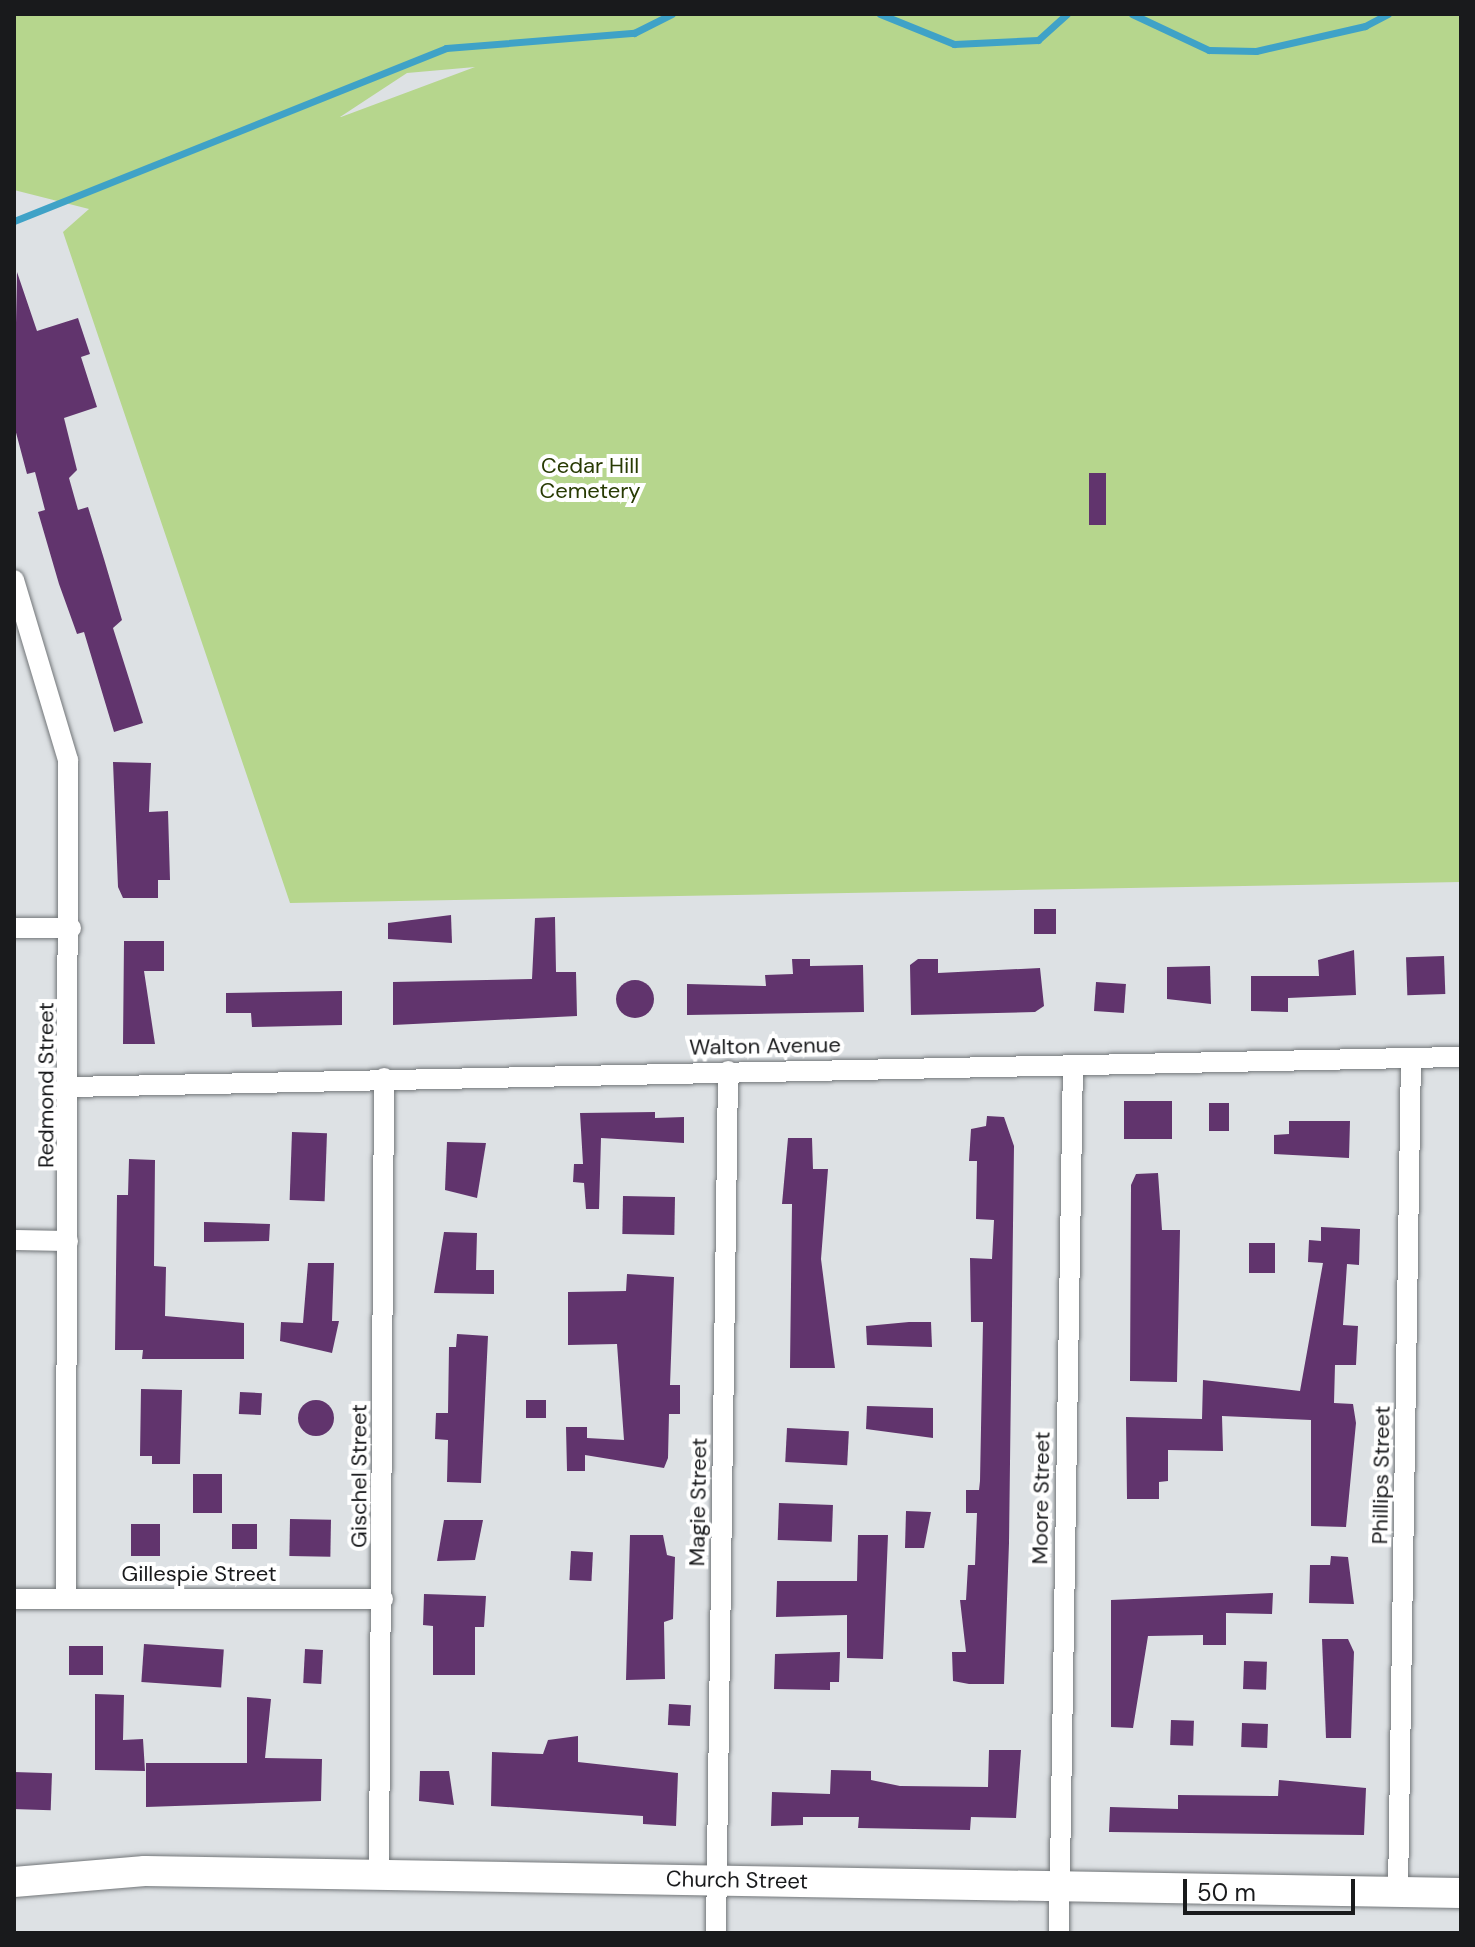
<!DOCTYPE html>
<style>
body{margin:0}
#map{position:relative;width:1475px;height:1947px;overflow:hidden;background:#dde1e4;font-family:"DM Sans",sans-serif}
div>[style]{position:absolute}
.green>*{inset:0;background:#b6d68d}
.stream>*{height:7px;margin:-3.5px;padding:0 3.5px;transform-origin:3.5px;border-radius:3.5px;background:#3fa2c7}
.building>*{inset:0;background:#61346d;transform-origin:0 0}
.round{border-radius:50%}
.roads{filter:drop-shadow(0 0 2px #727679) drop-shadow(0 0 2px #727679)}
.minor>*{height:20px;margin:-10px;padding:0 10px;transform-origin:10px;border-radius:10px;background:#fff}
.secondary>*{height:30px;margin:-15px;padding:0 15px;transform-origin:15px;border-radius:15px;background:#fff}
span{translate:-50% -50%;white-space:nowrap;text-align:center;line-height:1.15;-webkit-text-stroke:8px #fff;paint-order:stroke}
.park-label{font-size:22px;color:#283b03}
.street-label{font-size:22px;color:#191a1c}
.frame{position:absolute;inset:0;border:16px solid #191a1c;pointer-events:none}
.scale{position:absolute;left:1183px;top:1879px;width:172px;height:36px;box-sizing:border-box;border:4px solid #191a1c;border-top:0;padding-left:10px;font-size:24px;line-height:28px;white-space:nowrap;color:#191a1c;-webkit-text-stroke:6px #fff;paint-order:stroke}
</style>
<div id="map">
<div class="green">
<div style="clip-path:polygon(evenodd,14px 14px,1461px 14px,1461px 882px,290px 903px,63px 232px,89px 209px,14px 190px,14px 14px,475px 67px,341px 117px,340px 117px,407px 73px,475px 67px)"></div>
</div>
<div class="stream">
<div style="left:880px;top:14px;width:80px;rotate:22.1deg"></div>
<div style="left:954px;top:44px;width:84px;rotate:-2.7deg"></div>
<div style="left:1038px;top:40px;width:39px;rotate:-42deg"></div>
<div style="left:1132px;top:14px;width:85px;rotate:25.1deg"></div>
<div style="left:1209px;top:50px;width:47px;rotate:1.2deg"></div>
<div style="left:1256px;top:51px;width:112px;rotate:-12.9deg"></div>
<div style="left:1365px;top:26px;width:26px;rotate:-28deg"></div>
<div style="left:14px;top:221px;width:465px;rotate:-21.8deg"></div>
<div style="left:446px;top:48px;width:189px;rotate:-4.6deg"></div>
<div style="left:634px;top:33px;width:42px;rotate:-26.6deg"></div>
</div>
<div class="building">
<div style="clip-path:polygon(17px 272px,37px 331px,78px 318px,90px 354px,81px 357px,97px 407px,64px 418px,77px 470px,69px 478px,78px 510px,88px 507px,104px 559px,122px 620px,113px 628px,143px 723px,114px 732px,84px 632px,77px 634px,59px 584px,38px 512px,45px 510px,35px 472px,27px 474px,14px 425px)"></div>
<div style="left:1089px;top:473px;width:17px;height:52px"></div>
<div style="clip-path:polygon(113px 762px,151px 763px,149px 812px,168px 811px,170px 880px,158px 880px,158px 898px,123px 898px,118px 887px)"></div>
<div style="left:1034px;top:909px;width:22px;height:25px"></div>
<div style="clip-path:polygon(451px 915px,452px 943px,388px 939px,388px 923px)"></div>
<div style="clip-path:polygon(555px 917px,556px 972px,576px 972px,577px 1016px,393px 1025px,393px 982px,532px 979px,535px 918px)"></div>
<div style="clip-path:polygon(124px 941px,164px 941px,164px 971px,144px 971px,155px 1044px,123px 1044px)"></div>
<div style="clip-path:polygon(1354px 950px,1356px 995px,1288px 998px,1288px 1012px,1251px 1011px,1251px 976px,1319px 976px,1318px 960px)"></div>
<div style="left:1444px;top:956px;width:38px;height:38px;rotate:88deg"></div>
<div style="clip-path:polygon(792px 959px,810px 959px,810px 966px,863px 965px,864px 1012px,687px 1015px,687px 984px,766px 986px,765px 975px,793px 974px)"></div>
<div style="clip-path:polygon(918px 959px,938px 959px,938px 973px,1040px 968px,1044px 1006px,1035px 1012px,911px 1015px,910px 965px)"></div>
<div style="clip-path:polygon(1210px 966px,1211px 1004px,1167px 999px,1167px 967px)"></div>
<div class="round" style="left:616px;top:980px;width:38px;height:38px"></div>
<div style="left:1096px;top:982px;width:30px;height:29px;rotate:4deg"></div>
<div style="clip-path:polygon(342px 991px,342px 1025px,252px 1027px,251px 1013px,226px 1013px,226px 993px)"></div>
<div style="left:1124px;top:1101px;width:48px;height:38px"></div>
<div style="left:1209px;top:1103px;width:20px;height:28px"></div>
<div style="clip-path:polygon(655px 1112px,655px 1118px,684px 1117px,684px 1143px,601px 1138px,599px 1209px,586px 1209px,584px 1183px,573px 1182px,574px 1164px,583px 1164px,580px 1113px)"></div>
<div style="clip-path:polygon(987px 1116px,1004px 1117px,1014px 1146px,1009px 1543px,1004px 1684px,969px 1684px,953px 1681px,952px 1652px,966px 1652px,960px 1600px,966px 1600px,968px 1565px,975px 1565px,977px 1513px,966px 1513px,966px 1490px,979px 1490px,980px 1481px,983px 1322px,971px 1322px,970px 1258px,992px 1259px,994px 1220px,976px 1219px,977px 1161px,969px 1161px,971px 1129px,986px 1126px)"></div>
<div style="clip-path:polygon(1289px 1121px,1350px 1121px,1349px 1158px,1274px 1154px,1274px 1135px,1289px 1134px)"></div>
<div style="left:292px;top:1132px;width:35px;height:68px;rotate:2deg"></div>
<div style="clip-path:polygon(788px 1138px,812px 1138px,813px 1169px,828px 1169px,821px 1259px,835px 1368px,790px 1368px,792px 1204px,782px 1204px)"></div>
<div style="clip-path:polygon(447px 1142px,486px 1143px,477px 1198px,445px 1190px)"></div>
<div style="clip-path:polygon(129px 1159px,155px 1160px,154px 1266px,166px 1267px,165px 1316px,244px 1323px,244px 1359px,142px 1359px,143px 1350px,115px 1350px,117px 1195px,128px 1195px)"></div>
<div style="clip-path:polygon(1158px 1173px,1162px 1230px,1180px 1230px,1177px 1382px,1130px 1381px,1131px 1185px,1136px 1174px)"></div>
<div style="left:623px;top:1196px;width:52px;height:38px;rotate:1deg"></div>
<div style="clip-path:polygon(204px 1222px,270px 1224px,269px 1241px,204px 1242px)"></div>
<div style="clip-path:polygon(1321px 1227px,1360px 1229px,1359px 1265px,1347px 1264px,1343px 1325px,1358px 1326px,1356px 1365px,1335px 1365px,1334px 1403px,1353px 1404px,1356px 1423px,1346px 1527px,1311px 1526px,1311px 1420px,1222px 1416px,1223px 1451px,1168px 1450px,1168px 1481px,1159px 1482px,1159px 1499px,1127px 1499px,1126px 1417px,1202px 1419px,1203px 1380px,1300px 1391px,1323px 1263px,1308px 1262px,1309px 1240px,1321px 1241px)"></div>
<div style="clip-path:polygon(444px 1232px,477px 1233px,476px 1270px,494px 1270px,494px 1294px,434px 1293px)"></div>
<div style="left:1249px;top:1243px;width:26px;height:30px"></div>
<div style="clip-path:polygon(308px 1263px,334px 1263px,332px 1321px,339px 1321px,332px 1353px,280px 1341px,281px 1322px,303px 1323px)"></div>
<div style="clip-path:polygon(627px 1274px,674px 1277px,670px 1385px,680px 1385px,680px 1414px,669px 1414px,668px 1458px,664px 1468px,585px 1455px,585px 1471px,567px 1471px,566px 1427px,587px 1427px,587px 1438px,624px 1440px,617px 1344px,568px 1345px,568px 1292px,626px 1291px)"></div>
<div style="clip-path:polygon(909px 1322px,931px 1322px,932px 1347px,867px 1345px,866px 1326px)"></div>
<div style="clip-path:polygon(457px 1334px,488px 1336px,481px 1483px,447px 1482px,448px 1440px,435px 1439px,436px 1413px,448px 1413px,449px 1347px,456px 1347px)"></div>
<div style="clip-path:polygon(141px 1389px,182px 1390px,180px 1464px,152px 1464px,152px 1456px,140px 1456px)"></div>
<div style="left:240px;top:1392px;width:22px;height:22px;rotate:3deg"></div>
<div class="round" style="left:298px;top:1400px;width:36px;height:36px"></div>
<div style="left:546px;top:1400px;width:18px;height:20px;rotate:90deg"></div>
<div style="clip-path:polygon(867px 1406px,933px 1408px,933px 1438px,866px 1429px)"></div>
<div style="left:787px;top:1428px;width:62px;height:34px;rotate:3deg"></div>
<div style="left:193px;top:1474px;width:29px;height:39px"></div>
<div style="left:779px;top:1503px;width:54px;height:37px;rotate:2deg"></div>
<div style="clip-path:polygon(906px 1511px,931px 1512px,924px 1548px,905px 1548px)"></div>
<div style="left:290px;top:1519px;width:41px;height:37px;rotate:1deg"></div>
<div style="clip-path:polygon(444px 1520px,483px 1520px,475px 1560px,437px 1561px)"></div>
<div style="left:131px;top:1524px;width:29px;height:32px"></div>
<div style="left:232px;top:1524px;width:25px;height:25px"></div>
<div style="clip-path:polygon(630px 1535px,663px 1535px,667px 1555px,675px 1557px,673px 1619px,664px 1622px,665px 1679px,626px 1680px)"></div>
<div style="clip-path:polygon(858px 1535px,888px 1535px,883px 1659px,847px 1658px,847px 1615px,776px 1617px,777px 1581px,857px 1581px)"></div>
<div style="left:571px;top:1551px;width:22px;height:29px;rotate:3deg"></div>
<div style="clip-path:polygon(1331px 1556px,1348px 1557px,1354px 1604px,1309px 1603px,1310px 1565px,1330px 1565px)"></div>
<div style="clip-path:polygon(1273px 1593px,1272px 1614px,1226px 1613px,1226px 1645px,1203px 1645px,1203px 1635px,1148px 1636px,1133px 1728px,1111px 1727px,1111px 1600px)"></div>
<div style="clip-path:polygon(424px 1594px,486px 1596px,484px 1627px,475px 1627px,475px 1675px,433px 1675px,433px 1626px,423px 1625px)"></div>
<div style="clip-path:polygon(1322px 1639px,1348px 1639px,1354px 1652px,1351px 1738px,1326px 1738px)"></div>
<div style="left:144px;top:1644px;width:80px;height:38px;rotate:4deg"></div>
<div style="left:69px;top:1646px;width:34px;height:29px"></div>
<div style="left:305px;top:1649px;width:18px;height:34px;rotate:3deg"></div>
<div style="clip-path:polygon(840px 1652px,839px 1682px,830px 1682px,830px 1690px,774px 1689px,775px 1654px)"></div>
<div style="left:1244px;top:1661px;width:23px;height:28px;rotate:2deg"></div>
<div style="clip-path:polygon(95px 1694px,124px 1695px,123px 1740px,143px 1739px,145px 1771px,95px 1770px)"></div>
<div style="clip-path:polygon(247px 1697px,271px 1699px,265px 1758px,322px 1759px,321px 1801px,146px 1807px,146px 1763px,247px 1763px)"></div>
<div style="left:669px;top:1704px;width:22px;height:21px;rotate:3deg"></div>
<div style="left:1171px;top:1720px;width:23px;height:25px;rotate:2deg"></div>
<div style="left:1242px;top:1723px;width:26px;height:24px;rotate:2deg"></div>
<div style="clip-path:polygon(578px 1736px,578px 1762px,678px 1773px,676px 1826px,643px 1824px,643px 1816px,491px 1806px,492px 1752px,543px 1754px,548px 1740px)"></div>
<div style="clip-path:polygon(989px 1750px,1021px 1750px,1016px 1818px,971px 1817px,970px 1830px,858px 1828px,859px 1817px,803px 1817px,803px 1825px,771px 1826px,772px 1792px,830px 1794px,831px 1770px,871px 1771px,871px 1780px,900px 1786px,988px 1787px)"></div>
<div style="clip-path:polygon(420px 1771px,449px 1771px,454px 1805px,419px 1801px)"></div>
<div style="left:14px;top:1772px;width:38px;height:37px;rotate:2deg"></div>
<div style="clip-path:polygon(1279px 1780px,1366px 1788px,1364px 1835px,1109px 1832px,1110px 1807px,1178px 1809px,1178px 1795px,1278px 1796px)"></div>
</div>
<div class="roads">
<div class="minor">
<div style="left:14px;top:580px;width:188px;rotate:73.3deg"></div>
<div style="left:68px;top:760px;width:838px;rotate:90.14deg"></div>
<div style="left:14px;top:928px;width:57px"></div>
<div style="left:70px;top:1087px;width:1391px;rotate:-1.24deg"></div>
<div style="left:14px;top:1240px;width:54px;rotate:1.1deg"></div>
<div style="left:14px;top:1599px;width:369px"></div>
<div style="left:379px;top:1874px;width:796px;rotate:-89.64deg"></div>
<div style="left:1398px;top:1892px;width:834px;rotate:-89.11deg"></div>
<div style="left:716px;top:1933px;width:862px;rotate:-89.2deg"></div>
<div style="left:1059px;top:1933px;width:868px;rotate:-89.08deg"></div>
</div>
<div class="secondary">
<div style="left:14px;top:1882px;width:131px;rotate:-4.8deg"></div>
<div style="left:145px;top:1871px;width:1316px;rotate:0.96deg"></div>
</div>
</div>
<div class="park-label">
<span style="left:590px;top:478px">Cedar Hill<br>Cemetery</span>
</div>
<div class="street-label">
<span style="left:765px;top:1046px;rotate:-1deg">Walton Avenue</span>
<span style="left:46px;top:1085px;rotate:-90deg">Redmond Street</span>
<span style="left:1381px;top:1475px;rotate:-89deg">Phillips Street</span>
<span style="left:359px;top:1476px;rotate:-90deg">Gischel Street</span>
<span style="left:1041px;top:1498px;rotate:-89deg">Moore Street</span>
<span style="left:698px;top:1502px;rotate:-89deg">Magie Street</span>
<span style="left:199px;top:1574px">Gillespie Street</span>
<span style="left:737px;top:1880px;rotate:1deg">Church Street</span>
</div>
<div class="frame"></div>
<div class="scale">50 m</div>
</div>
